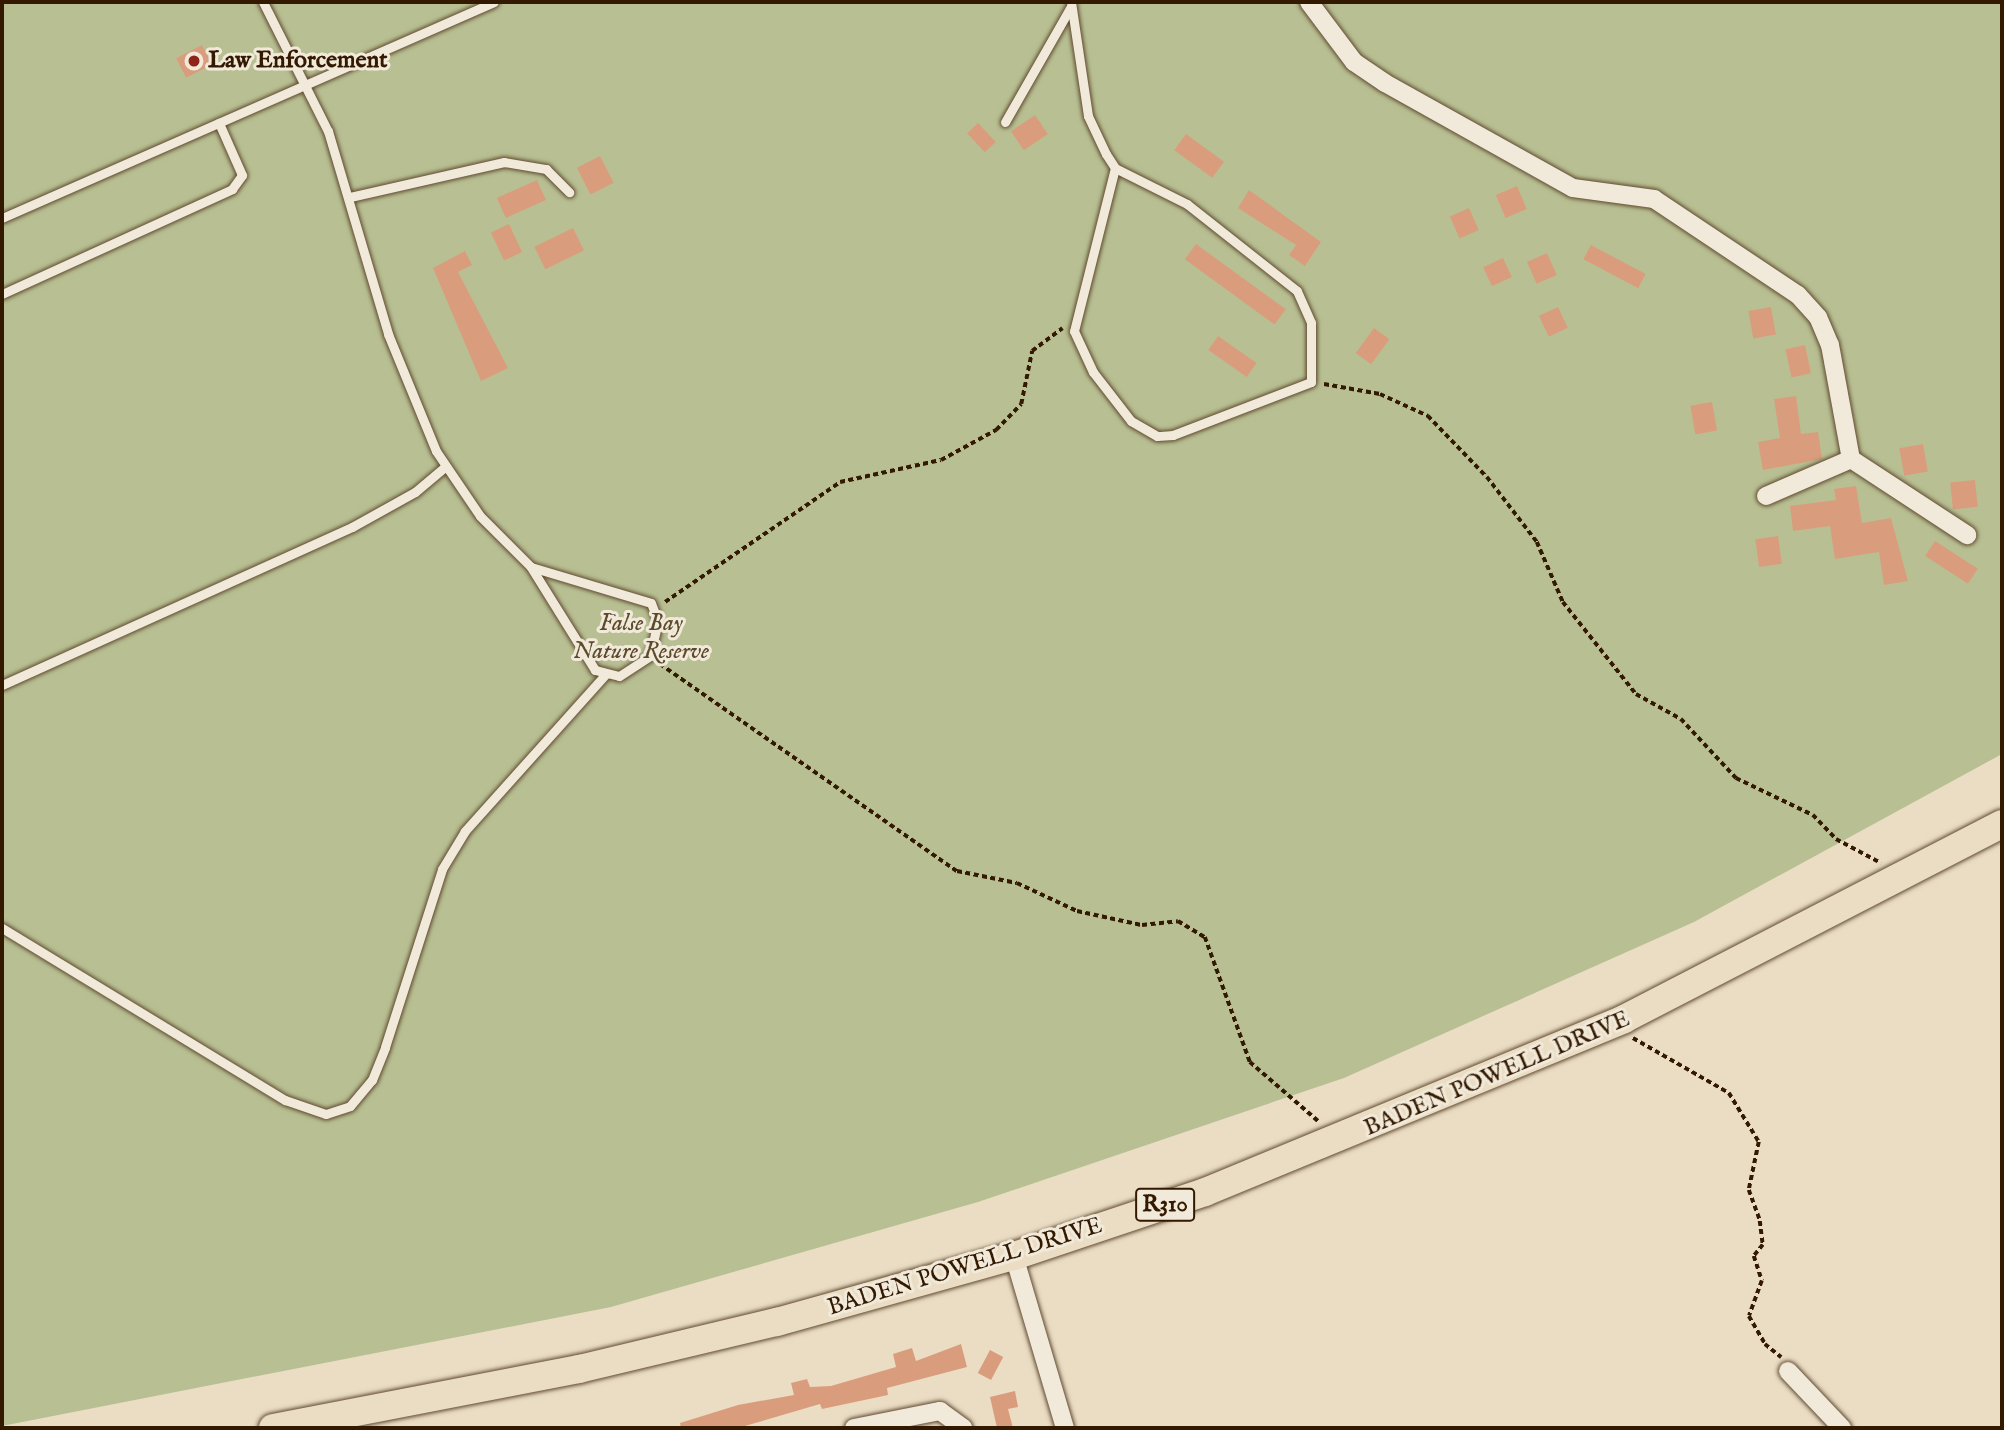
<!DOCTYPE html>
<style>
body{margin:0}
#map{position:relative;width:2004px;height:1430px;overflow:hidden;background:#eaddc4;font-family:"IM FELL English",serif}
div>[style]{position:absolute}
.green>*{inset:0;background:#b8c093}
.building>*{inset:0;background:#d99d7d;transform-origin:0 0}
.path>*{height:3.5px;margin-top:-1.75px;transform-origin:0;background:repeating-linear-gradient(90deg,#331900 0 5px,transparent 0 8.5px)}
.roads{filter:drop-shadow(0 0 2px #614a31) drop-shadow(0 0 2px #614a31)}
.service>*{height:9px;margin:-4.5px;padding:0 4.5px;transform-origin:4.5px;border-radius:4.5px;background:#f1e9d9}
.minor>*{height:18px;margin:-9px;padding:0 9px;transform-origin:9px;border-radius:9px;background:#f1e9d9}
.primary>*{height:28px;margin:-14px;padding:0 14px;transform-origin:14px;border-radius:14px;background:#eaddc4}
.dots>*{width:19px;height:19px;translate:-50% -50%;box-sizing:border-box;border:4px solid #f1e9d9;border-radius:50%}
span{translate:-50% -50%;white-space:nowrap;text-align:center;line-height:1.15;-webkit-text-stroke:6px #f1e9d9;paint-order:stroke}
.shield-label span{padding:2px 5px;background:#f1e9d9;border:2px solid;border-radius:5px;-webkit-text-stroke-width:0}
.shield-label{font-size:23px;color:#331900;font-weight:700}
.poi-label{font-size:24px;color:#331900;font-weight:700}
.left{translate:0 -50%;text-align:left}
.park-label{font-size:24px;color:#5b4b2c;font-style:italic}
.street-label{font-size:24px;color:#331900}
.frame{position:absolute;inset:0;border:4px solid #331900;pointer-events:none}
</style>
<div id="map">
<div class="green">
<div style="clip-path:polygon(2px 2px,2002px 2px,2002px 754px,1694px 922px,1344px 1078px,978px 1202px,611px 1307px,2px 1426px)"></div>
</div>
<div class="building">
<div style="left:202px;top:45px;width:22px;height:29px;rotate:63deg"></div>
<div style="left:1035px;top:115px;width:23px;height:29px;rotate:56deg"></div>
<div style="left:978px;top:123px;width:26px;height:15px;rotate:47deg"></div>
<div style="left:1186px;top:134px;width:47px;height:20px;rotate:36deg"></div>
<div style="left:600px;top:156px;width:30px;height:26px;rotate:63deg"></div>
<div style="left:537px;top:180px;width:22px;height:44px;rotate:66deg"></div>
<div style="left:1517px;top:186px;width:25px;height:23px;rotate:67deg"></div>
<div style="clip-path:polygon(1249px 190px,1321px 242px,1305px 266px,1289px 255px,1296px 245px,1238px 208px)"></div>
<div style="left:1469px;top:208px;width:24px;height:21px;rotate:66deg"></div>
<div style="left:509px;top:224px;width:31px;height:20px;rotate:65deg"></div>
<div style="left:573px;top:228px;width:25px;height:43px;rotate:64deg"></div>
<div style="left:1196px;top:244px;width:111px;height:19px;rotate:36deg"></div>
<div style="left:1591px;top:245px;width:62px;height:16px;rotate:28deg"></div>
<div style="clip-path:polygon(465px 251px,472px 265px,458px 272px,508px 368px,481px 381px,433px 268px)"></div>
<div style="left:1547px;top:253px;width:24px;height:22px;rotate:66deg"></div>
<div style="left:1503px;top:258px;width:21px;height:22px;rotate:65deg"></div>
<div style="left:1558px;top:307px;width:23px;height:21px;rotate:65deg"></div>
<div style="left:1771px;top:307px;width:28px;height:23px;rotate:80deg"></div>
<div style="left:1374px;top:328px;width:19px;height:31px;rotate:36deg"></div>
<div style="left:1218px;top:336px;width:47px;height:17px;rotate:35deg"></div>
<div style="left:1805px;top:345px;width:29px;height:20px;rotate:78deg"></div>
<div style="clip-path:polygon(1796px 396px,1801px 434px,1818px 432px,1822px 459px,1763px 470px,1758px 442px,1780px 438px,1774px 399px)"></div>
<div style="left:1712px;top:402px;width:29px;height:22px;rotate:80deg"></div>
<div style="left:1923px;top:444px;width:28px;height:24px;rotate:80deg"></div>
<div style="left:1975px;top:480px;width:27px;height:25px;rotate:84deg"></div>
<div style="clip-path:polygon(1856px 486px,1862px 523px,1891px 518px,1908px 581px,1884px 585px,1879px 552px,1835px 559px,1830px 526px,1793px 531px,1790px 506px,1836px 500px,1834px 489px)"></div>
<div style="left:1778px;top:536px;width:28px;height:23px;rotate:82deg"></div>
<div style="left:1935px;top:541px;width:51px;height:18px;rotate:33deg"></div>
<div style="clip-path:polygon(961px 1344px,967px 1367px,887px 1388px,888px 1395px,822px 1409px,820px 1404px,738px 1428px,681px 1428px,680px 1423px,738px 1405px,794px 1395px,791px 1383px,807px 1379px,810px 1387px,831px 1386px,896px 1367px,893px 1354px,912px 1348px,916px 1361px)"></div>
<div style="left:990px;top:1350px;width:15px;height:26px;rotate:28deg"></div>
<div style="clip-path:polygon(1015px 1391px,1018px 1407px,1008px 1409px,1013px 1428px,997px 1428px,990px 1397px)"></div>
</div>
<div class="path">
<div style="left:1324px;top:384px;width:57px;rotate:10.1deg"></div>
<div style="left:1380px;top:394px;width:53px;rotate:24.6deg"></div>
<div style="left:1428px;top:416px;width:85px;rotate:46deg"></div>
<div style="left:1487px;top:477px;width:82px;rotate:52.4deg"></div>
<div style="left:1537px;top:542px;width:65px;rotate:66.6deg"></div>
<div style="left:1563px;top:602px;width:117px;rotate:51.6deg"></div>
<div style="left:1636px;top:694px;width:51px;rotate:29.1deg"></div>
<div style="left:1681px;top:719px;width:81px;rotate:47deg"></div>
<div style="left:1736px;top:778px;width:85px;rotate:25.7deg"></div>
<div style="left:1813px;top:815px;width:33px;rotate:46deg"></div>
<div style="left:1836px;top:839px;width:51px;rotate:28.1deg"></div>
<div style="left:665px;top:602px;width:212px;rotate:-34.4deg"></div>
<div style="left:840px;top:482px;width:103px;rotate:-12.3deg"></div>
<div style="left:941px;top:460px;width:63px;rotate:-28.6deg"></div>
<div style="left:996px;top:430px;width:36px;rotate:-46deg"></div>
<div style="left:1021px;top:404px;width:54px;rotate:-78.3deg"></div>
<div style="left:1032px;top:351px;width:38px;rotate:-37deg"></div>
<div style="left:660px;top:664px;width:362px;rotate:34.9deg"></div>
<div style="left:957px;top:871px;width:61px;rotate:11.3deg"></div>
<div style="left:1017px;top:883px;width:66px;rotate:25deg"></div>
<div style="left:1077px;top:911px;width:66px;rotate:12.2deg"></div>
<div style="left:1142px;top:925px;width:36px;rotate:-6deg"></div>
<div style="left:1178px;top:921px;width:31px;rotate:31deg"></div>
<div style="left:1205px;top:937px;width:133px;rotate:70.2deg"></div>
<div style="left:1250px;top:1062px;width:90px;rotate:40.9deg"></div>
<div style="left:1633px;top:1038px;width:111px;rotate:29.8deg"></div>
<div style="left:1729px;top:1093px;width:57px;rotate:58.5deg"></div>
<div style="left:1759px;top:1142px;width:49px;rotate:101.8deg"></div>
<div style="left:1749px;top:1190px;width:33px;rotate:70deg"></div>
<div style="left:1760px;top:1221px;width:24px;rotate:83deg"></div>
<div style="left:1763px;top:1245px;width:14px;rotate:129deg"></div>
<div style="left:1754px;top:1256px;width:26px;rotate:72deg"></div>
<div style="left:1762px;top:1281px;width:37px;rotate:110deg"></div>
<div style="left:1749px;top:1316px;width:32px;rotate:60deg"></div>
<div style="left:1765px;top:1344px;width:21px;rotate:39deg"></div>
</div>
<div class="roads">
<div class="service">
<div style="left:263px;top:2px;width:144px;rotate:63.3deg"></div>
<div style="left:328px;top:131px;width:212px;rotate:73.5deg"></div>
<div style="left:388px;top:334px;width:126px;rotate:67.7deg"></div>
<div style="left:436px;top:451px;width:78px;rotate:55.9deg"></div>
<div style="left:480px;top:516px;width:72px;rotate:45deg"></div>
<div style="left:531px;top:567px;width:125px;rotate:16.7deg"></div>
<div style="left:651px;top:603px;width:19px;rotate:69deg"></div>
<div style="left:658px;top:621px;width:36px;rotate:103deg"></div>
<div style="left:650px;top:656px;width:37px;rotate:147deg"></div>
<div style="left:619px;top:676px;width:25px;rotate:-166deg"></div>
<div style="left:595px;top:670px;width:121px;rotate:-121.9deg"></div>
<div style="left:1071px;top:2px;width:115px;rotate:81.5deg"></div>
<div style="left:1088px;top:116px;width:42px;rotate:64.7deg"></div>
<div style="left:1106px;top:154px;width:17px;rotate:57deg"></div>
<div style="left:1115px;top:168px;width:80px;rotate:26.6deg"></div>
<div style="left:1187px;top:204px;width:140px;rotate:38.3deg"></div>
<div style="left:1297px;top:291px;width:35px;rotate:66deg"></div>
<div style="left:1311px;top:323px;width:59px;rotate:90deg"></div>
<div style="left:1311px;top:382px;width:148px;rotate:159deg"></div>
<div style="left:1173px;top:435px;width:16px;rotate:176deg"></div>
<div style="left:1157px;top:436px;width:30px;rotate:-150deg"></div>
<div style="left:1131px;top:421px;width:62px;rotate:-127.8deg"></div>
<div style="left:1093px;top:372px;width:45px;rotate:-114.9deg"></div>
<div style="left:1074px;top:331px;width:168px;rotate:-75.9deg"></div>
<div style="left:1005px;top:122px;width:131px;rotate:-60.3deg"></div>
<div style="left:350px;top:197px;width:158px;rotate:-12.8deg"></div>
<div style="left:504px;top:162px;width:43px;rotate:9.5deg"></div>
<div style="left:546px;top:169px;width:33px;rotate:45deg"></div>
<div style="left:2px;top:218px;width:537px;rotate:-23.7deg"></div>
<div style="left:2px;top:294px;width:253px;rotate:-24.5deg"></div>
<div style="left:232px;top:189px;width:17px;rotate:-54deg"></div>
<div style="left:242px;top:175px;width:57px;rotate:-113.9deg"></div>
<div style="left:2px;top:685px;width:384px;rotate:-24.3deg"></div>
<div style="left:352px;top:527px;width:72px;rotate:-29.1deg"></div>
<div style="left:415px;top:492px;width:40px;rotate:-40deg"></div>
<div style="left:2px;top:928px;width:331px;rotate:31.3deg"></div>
<div style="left:285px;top:1100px;width:43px;rotate:18.9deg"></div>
<div style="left:326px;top:1114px;width:25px;rotate:-18deg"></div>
<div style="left:350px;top:1106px;width:34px;rotate:-50deg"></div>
<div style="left:372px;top:1080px;width:35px;rotate:-68deg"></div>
<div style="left:385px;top:1047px;width:187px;rotate:-72.2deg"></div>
<div style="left:442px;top:869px;width:44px;rotate:-58.8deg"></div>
<div style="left:465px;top:831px;width:210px;rotate:-48.1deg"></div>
</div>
<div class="minor">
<div style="left:1309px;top:2px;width:75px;rotate:53.1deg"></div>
<div style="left:1354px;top:62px;width:37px;rotate:34deg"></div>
<div style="left:1385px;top:83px;width:215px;rotate:29.2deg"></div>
<div style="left:1573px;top:188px;width:82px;rotate:7.7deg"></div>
<div style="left:1654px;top:199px;width:173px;rotate:33.7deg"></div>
<div style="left:1798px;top:295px;width:30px;rotate:48deg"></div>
<div style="left:1818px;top:317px;width:30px;rotate:67deg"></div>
<div style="left:1830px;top:345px;width:116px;rotate:79.6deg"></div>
<div style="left:1851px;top:459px;width:139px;rotate:33.2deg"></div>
<div style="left:1766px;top:496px;width:93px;rotate:-23.5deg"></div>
<div style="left:1014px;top:1256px;width:179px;rotate:73.5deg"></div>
<div style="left:1788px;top:1371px;width:79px;rotate:46.5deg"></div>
<div style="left:854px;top:1428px;width:88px;rotate:-11.2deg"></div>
<div style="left:940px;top:1411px;width:29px;rotate:36deg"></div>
</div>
<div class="primary">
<div style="left:273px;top:1428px;width:312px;rotate:-10.9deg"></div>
<div style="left:579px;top:1369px;width:204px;rotate:-13.4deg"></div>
<div style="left:777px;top:1322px;width:246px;rotate:-15.6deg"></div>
<div style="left:1014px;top:1256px;width:201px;rotate:-18.5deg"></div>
<div style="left:1205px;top:1192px;width:453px;rotate:-22.4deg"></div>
<div style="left:1624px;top:1019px;width:425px;rotate:-27.3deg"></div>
</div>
</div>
<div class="dots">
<div style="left:194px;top:61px;background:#8f2418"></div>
</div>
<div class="shield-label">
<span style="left:1165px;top:1205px">R310</span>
</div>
<div class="poi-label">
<span class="left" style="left:208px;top:61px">Law Enforcement</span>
</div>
<div class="park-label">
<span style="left:641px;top:638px">False Bay<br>Nature Reserve</span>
</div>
<div class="street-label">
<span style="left:1497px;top:1074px;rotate:-23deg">BADEN POWELL DRIVE</span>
<span style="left:965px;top:1267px;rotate:-17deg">BADEN POWELL DRIVE</span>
</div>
<div class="frame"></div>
</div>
